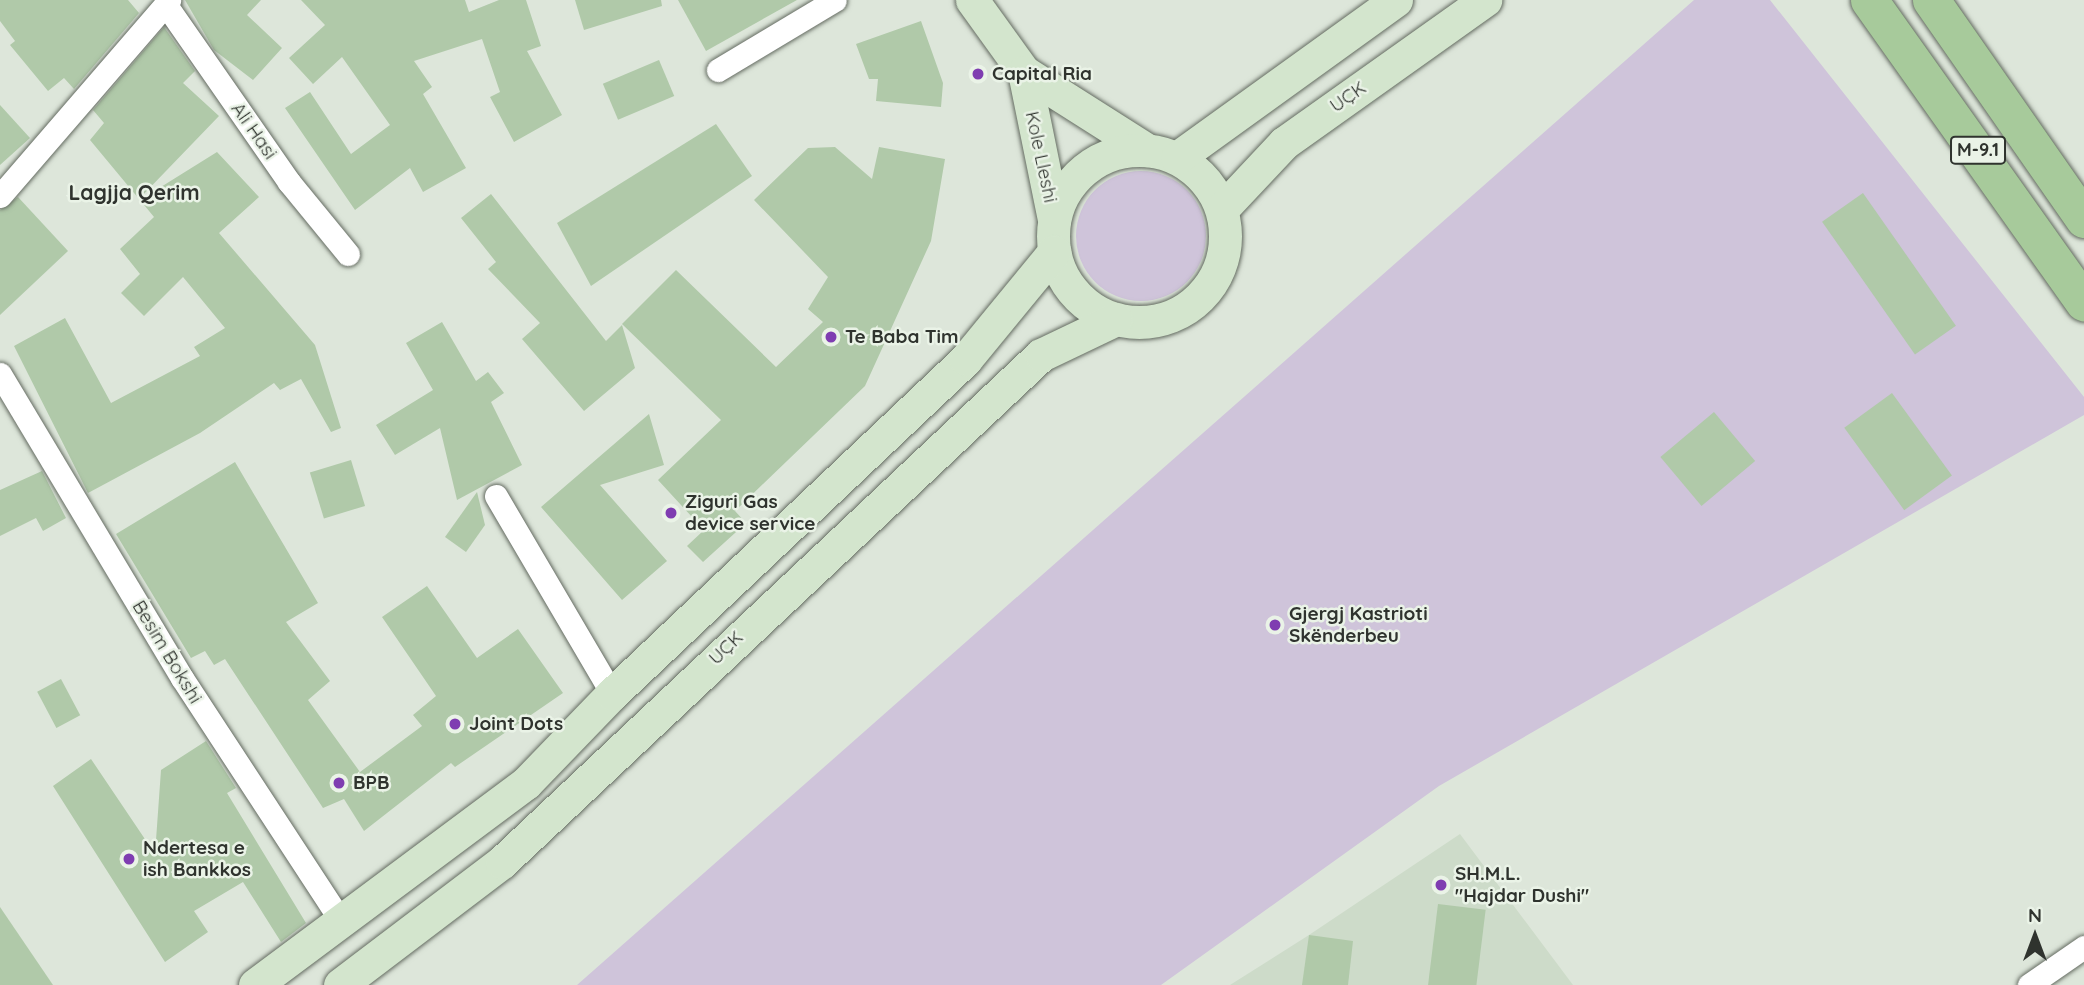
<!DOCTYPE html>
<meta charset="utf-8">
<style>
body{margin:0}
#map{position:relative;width:2084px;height:985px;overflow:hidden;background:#dde6da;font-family:Quicksand,sans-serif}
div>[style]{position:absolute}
.built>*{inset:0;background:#cddbc9}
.green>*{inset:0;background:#cfc4da}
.round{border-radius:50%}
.building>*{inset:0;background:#b0c9a9;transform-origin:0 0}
.roads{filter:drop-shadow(0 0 2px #646b61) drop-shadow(0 0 2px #646b61)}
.street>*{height:23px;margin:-11.5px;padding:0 11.5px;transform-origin:11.5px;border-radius:11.5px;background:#fff}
.secondary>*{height:33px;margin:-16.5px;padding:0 16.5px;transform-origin:16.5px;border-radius:16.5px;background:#d3e5cd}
.secondary>.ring{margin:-16.5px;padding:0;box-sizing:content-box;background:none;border:33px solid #d3e5cd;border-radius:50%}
.primary>*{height:37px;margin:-18.5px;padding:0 18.5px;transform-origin:18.5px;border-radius:18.5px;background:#a7ca9b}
.dots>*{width:19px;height:19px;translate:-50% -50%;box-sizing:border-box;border:4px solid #eaf3e7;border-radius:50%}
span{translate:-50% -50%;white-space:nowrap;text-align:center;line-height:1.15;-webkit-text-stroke:5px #eaf3e7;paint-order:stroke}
.shield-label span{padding:2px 5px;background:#eaf3e7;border:2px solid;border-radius:5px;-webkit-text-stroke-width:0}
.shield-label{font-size:18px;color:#2f332e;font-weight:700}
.poi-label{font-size:19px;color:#2f332e;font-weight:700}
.left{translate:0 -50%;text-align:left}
.street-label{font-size:19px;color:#2f332e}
.neighbourhood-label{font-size:21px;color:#2f332e;font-weight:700}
.north{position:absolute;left:2000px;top:901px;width:70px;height:70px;-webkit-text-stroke:5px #eaf3e7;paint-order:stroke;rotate:0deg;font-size:19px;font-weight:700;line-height:28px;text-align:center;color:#2f332e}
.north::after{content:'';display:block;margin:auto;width:24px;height:32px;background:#2f332e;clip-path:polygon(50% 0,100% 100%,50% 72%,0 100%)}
</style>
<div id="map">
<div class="built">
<div style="clip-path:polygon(1460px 834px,1573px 985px,1230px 985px,1309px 935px)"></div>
</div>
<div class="green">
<div style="clip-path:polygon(1694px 0,1770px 0,2084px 397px,2084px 415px,1439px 786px,1161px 985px,577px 985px)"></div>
<div class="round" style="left:1076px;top:171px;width:130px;height:130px"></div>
</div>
<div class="building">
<div style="clip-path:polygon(0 0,128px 0,139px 13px,74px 89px,64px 78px,48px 91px,10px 45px,15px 41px,0 21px)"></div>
<div style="clip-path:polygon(185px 0,261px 0,247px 15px,282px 48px,253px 80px,214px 50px)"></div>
<div style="clip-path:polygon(301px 0,465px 0,469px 12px,499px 0,526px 0,541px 46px,527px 51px,562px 115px,514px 142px,490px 97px,500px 92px,482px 39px,414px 61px,432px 87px,423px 94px,466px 168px,423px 192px,410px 168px,355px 210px,285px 108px,310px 92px,351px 154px,390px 125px,342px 57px,313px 84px,289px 58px,325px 25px)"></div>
<div style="clip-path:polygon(575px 0,661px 0,662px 6px,584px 30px)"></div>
<div style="clip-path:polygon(678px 0,797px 0,706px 51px)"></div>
<div style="clip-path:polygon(921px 21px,943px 83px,941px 107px,876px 101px,878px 79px,869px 79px,856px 44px)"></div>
<div style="clip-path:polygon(164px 27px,195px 71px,183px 83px,219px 116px,139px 199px,90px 140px,104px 123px,93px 110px)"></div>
<div style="left:659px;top:60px;width:39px;height:61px;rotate:67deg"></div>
<div style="clip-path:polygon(0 105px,30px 138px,0 165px)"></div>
<div style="clip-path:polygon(716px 124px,752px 176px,591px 286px,557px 223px)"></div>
<div style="clip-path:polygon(835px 147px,872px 179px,879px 147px,945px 159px,931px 241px,865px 386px,735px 511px,746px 523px,703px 562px,687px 546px,704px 530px,658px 480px,721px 420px,622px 324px,676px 270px,776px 367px,823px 322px,808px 309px,828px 277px,754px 200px,808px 148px)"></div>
<div style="clip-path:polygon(217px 152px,259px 197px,219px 233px,315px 345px,341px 428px,331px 432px,301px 379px,280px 390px,274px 383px,200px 433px,88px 493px,14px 346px,65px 318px,111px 403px,200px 356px,194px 347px,225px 328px,183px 277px,144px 316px,121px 293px,140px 274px,120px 249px,154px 217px,140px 200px)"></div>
<div style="left:1863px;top:193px;width:162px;height:50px;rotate:55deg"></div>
<div style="clip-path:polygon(491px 194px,606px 341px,622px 325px,635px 368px,584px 411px,522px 339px,540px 323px,488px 269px,496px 262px,461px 218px)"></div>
<div style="clip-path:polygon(18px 197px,68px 251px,0 315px,0 210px)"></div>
<div style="clip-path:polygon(442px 322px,476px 381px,488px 372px,504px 393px,491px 402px,522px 465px,457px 500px,440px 428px,395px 455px,376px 425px,433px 390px,406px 343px)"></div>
<div style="left:1892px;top:393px;width:102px;height:59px;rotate:54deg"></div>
<div style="left:1714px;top:412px;width:64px;height:70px;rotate:50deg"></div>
<div style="clip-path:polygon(649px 414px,664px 465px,600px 485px,667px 561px,622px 600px,541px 507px)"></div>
<div style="left:351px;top:460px;width:48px;height:43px;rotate:73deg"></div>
<div style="clip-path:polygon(235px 462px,318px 603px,286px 622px,330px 681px,308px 700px,360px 772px,422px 726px,413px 715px,436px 696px,382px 617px,427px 586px,477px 658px,518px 629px,563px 693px,455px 767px,451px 763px,364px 831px,344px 799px,323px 808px,225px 659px,214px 665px,205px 651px,191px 658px,116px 534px)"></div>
<div style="clip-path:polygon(42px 471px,66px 518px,43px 531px,36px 518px,0 536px,0 490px)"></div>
<div style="clip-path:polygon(477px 492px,485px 525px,466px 552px,445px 537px)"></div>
<div style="left:61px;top:679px;width:41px;height:27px;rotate:62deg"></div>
<div style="clip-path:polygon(206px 741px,236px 788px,227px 793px,306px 923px,281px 942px,243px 882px,194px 911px,208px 932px,165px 962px,53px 786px,91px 759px,155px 854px,161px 770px)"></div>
<div style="left:1438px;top:904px;width:48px;height:82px;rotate:7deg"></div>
<div style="clip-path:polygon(0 907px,53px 985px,0 985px)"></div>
<div style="clip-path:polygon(1309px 935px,1353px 941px,1348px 985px,1302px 985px)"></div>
</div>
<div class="roads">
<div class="street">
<div style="left:166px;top:5px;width:216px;rotate:55.2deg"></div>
<div style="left:289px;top:182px;width:93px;rotate:50.7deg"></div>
<div style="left:718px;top:70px;width:136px;rotate:-30.9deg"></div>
<div style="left:0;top:196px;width:259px;rotate:-49.2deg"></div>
<div style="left:0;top:374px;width:354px;rotate:59.1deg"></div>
<div style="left:182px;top:678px;width:294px;rotate:56.8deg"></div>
<div style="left:496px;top:496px;width:229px;rotate:59.6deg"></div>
<div style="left:2029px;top:985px;width:67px;rotate:-34.6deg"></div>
</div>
<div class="secondary">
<div style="left:972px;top:0;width:89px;rotate:54.2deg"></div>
<div style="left:1024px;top:72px;width:146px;rotate:32.4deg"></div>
<div style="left:1024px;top:72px;width:151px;rotate:78.5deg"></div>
<div class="ring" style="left:1053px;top:150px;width:139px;height:139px"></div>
<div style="left:1177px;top:158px;width:270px;rotate:-35.8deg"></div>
<div style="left:1223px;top:208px;width:89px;rotate:-46.8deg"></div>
<div style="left:1284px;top:143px;width:247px;rotate:-35.4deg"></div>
<div style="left:255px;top:985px;width:338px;rotate:-36.7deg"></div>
<div style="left:526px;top:783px;width:124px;rotate:-46deg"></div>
<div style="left:612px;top:694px;width:487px;rotate:-43.4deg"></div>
<div style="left:966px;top:359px;width:139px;rotate:-50.6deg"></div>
<div style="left:340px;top:985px;width:203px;rotate:-37.2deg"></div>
<div style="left:502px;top:862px;width:740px;rotate:-43.25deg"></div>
<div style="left:1041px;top:355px;width:83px;rotate:-25.6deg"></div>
</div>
<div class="primary">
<div style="left:1869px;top:0;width:371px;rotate:54.6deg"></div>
<div style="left:1931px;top:0;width:267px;rotate:55.1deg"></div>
</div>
</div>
<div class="dots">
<div style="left:978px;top:74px;background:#7f3db1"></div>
<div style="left:831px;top:337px;background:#7f3db1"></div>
<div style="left:671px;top:513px;background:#7f3db1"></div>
<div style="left:1275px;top:625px;background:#7f3db1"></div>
<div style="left:455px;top:724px;background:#7f3db1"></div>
<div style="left:339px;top:783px;background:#7f3db1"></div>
<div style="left:129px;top:859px;background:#7f3db1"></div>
<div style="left:1441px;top:885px;background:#7f3db1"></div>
</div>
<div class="shield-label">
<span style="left:1978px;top:150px">M-9.1</span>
</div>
<div class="poi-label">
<span class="left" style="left:992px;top:74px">Capital Ria</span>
<span class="left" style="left:845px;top:337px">Te Baba Tim</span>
<span class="left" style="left:685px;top:513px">Ziguri Gas<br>device service</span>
<span class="left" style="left:1289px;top:625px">Gjergj Kastrioti<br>Skënderbeu</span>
<span class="left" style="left:469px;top:724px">Joint Dots</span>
<span class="left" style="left:353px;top:783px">BPB</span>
<span class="left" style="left:143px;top:859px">Ndertesa e<br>ish Bankkos</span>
<span class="left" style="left:1455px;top:885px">SH.M.L.<br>"Hajdar Dushi"</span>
</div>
<div class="street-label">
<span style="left:1348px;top:97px;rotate:-35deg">UÇK</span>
<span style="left:254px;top:131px;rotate:55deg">Ali Hasi</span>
<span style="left:1041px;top:157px;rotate:78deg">Kole Lleshi</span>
<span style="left:726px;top:648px;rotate:-44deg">UÇK</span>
<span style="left:167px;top:652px;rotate:59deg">Besim Bokshi</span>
</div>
<div class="neighbourhood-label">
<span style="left:134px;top:192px">Lagjja Qerim</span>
</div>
<div class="north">N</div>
</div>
